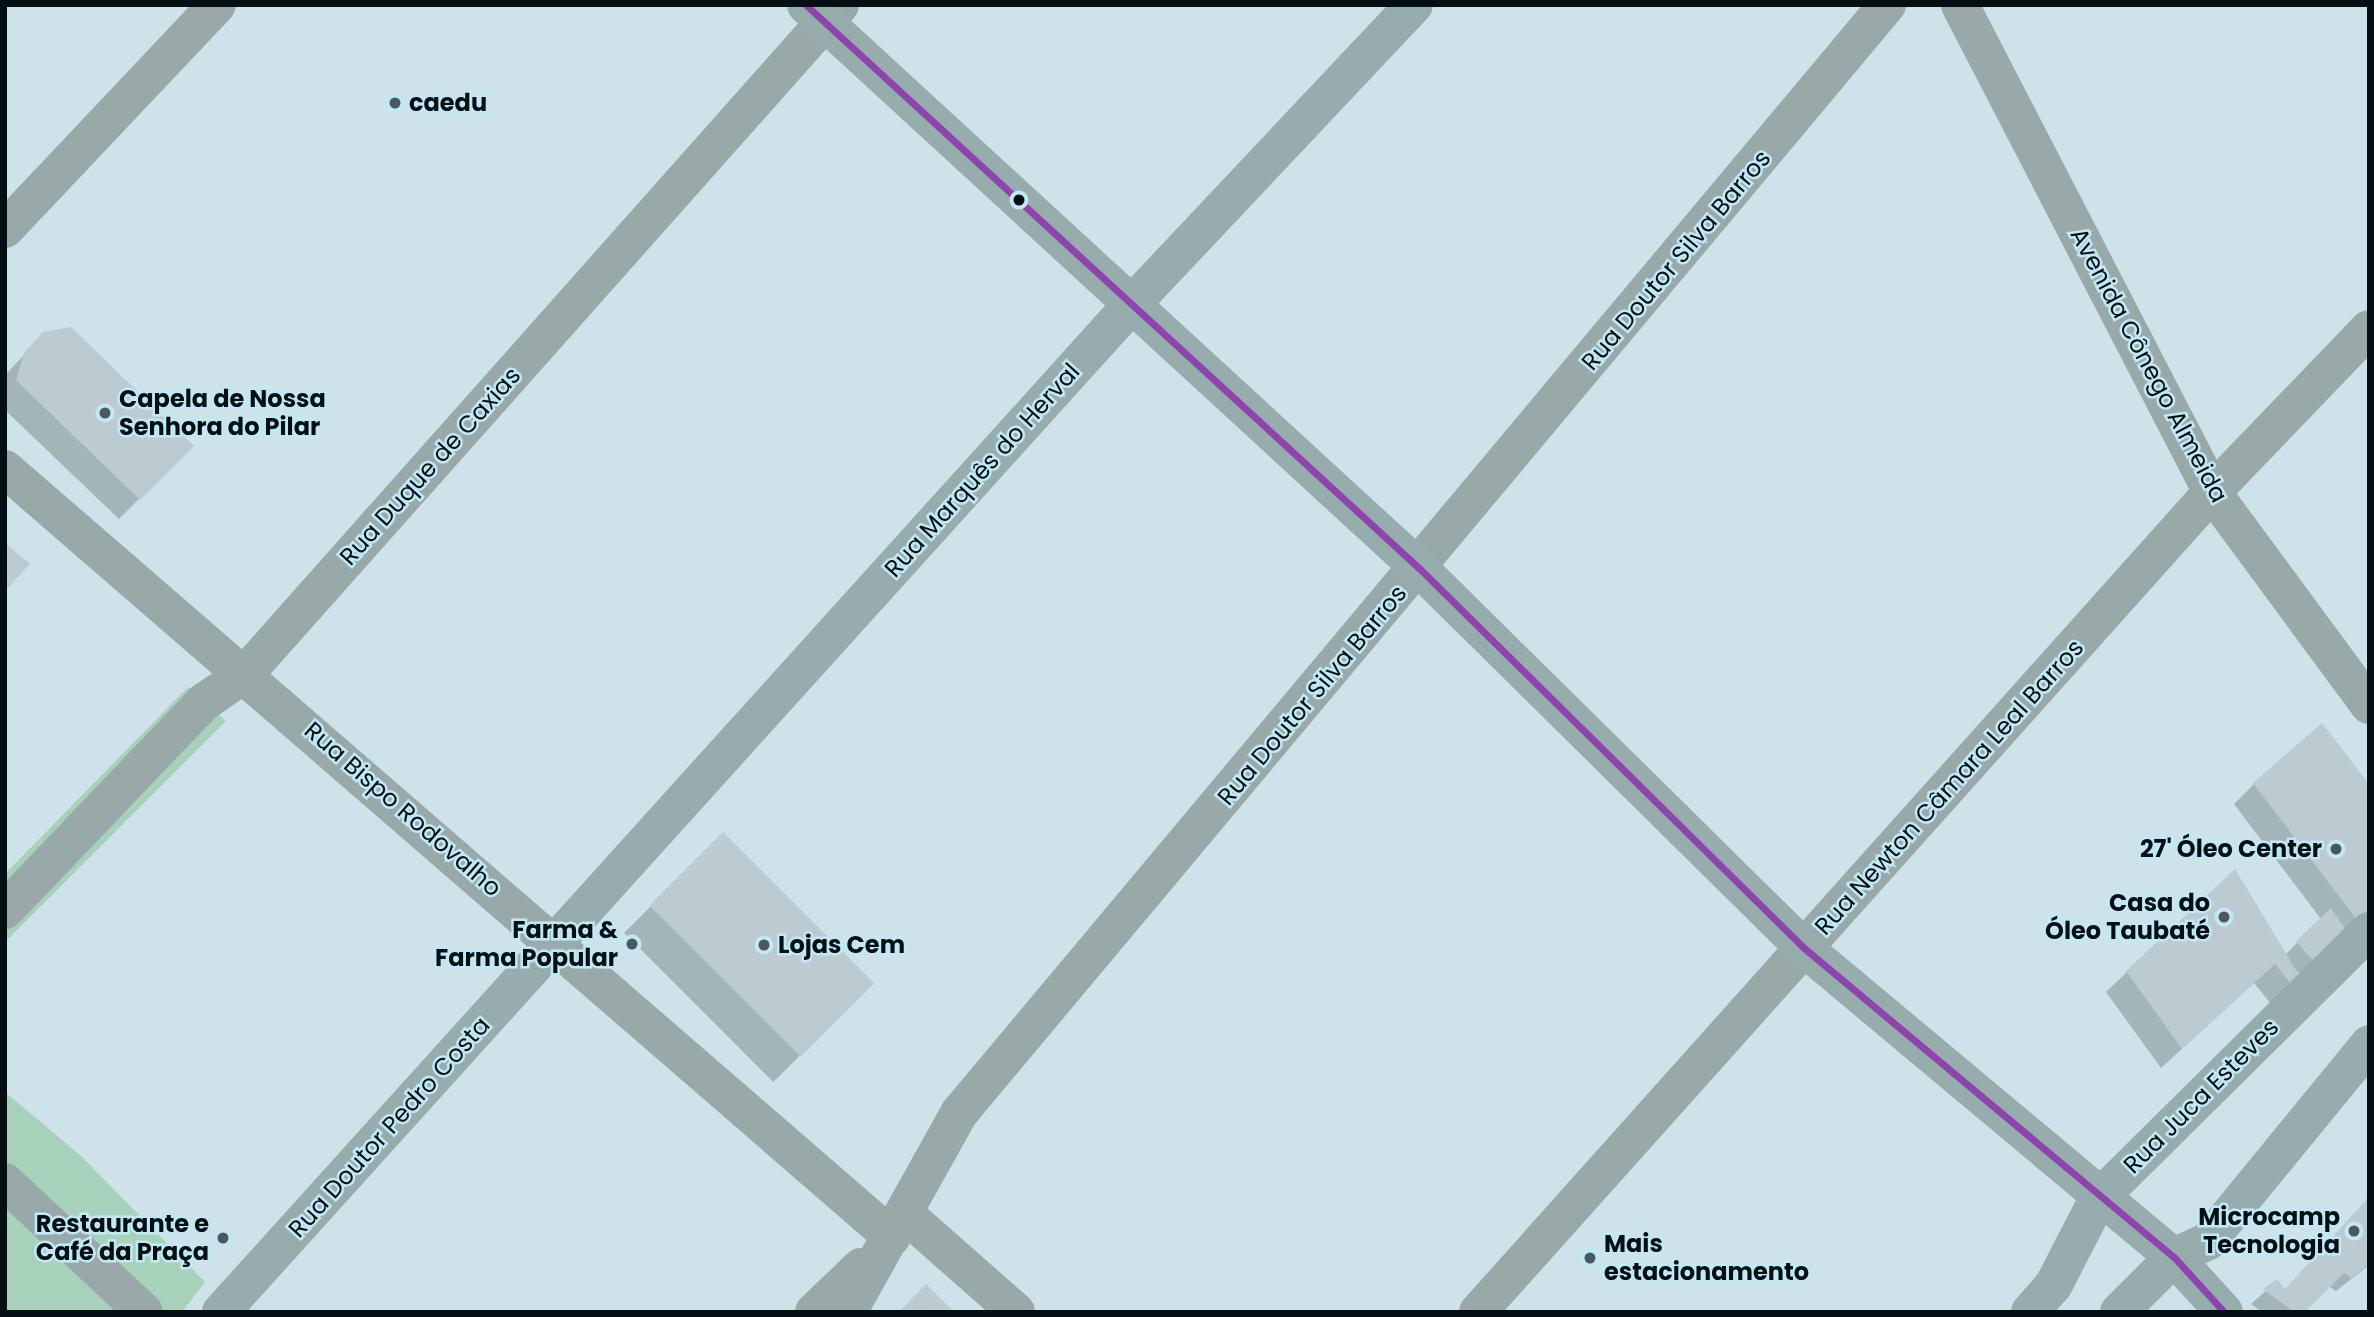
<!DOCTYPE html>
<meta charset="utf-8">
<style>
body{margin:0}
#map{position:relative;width:2374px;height:1317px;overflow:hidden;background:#cde3e9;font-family:Poppins,sans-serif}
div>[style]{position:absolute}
.green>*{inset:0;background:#a8d1bc}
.shadow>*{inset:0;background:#0003;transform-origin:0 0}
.building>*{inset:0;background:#bccad2;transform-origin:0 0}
.minor>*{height:38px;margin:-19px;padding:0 19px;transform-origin:19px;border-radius:19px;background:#99a9a9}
.major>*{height:38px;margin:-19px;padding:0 19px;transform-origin:19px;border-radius:19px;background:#97acad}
.bus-1>*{height:7px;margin:-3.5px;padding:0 3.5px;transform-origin:3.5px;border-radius:3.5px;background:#8e44ad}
.dots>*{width:19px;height:19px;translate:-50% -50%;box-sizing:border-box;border:4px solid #c1e9f5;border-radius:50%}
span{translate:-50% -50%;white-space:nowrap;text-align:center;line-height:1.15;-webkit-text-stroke:5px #c1e9f5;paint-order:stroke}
.poi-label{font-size:24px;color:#030f13;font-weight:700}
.left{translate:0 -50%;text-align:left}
.right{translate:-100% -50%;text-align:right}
.street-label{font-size:24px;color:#030f13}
.frame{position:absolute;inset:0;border:7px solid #030f13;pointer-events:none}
</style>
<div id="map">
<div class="green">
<div style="clip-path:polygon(188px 687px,226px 721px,5px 942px,5px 874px)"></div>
<div style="clip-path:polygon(5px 1092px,81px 1156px,205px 1282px,182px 1312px,5px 1312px)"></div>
</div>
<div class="shadow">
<div style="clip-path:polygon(44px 334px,191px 446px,119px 519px,5px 410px,5px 375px)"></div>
<div style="clip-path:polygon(2254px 784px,2369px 911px,2308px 983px,2296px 970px,2300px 980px,2271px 1004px,2254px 983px,2161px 1068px,2106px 992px,2127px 972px,2285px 955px,2321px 919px,2234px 804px)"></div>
<div style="left:697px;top:860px;width:211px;height:103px;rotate:45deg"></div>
<div style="clip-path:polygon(2369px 1200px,2369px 1265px,2336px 1291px,2329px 1286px,2303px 1312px,2262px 1312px,2251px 1304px,2277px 1281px,2284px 1291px)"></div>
</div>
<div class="building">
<div style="clip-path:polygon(71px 327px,194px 446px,140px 500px,16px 380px,24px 353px,43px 332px)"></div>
<div style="clip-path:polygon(5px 543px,30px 564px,5px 591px)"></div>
<div style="clip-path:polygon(2322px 723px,2369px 784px,2369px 914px,2360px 924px,2253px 783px)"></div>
<div style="left:723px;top:832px;width:214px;height:104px;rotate:45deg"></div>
<div style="clip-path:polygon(2235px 869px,2302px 980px,2292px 985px,2275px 964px,2182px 1049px,2126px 971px)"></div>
<div style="clip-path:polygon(2331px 908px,2354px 942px,2322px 971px,2296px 941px)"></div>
<div style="clip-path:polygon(2369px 1197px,2369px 1264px,2351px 1278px,2344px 1273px,2305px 1312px,2294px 1312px,2263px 1289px,2277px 1279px,2285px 1289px)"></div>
<div style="clip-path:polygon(926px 1284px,954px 1312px,899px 1312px)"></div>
</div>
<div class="minor">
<div style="left:1960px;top:5px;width:548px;rotate:62.64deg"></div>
<div style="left:2212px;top:492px;width:265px;rotate:53.6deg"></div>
<div style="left:5px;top:229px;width:308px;rotate:-46.6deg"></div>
<div style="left:5px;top:469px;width:1173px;rotate:40.89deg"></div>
<div style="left:5px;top:910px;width:288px;rotate:-46.3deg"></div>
<div style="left:204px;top:702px;width:51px;rotate:-34.6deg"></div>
<div style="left:246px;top:673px;width:894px;rotate:-48.36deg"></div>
<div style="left:5px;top:1182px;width:190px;rotate:43.1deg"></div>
<div style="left:905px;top:1214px;width:148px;rotate:41.4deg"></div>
<div style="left:814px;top:1312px;width:65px;rotate:-43.8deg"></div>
<div style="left:848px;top:1312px;width:229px;rotate:-60.8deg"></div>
<div style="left:960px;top:1112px;width:1444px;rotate:-50.06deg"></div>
<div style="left:1478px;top:1312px;width:1101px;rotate:-48.17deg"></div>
<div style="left:2212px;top:492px;width:226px;rotate:-46.1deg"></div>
</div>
<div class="major">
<div style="left:806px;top:5px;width:832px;rotate:42.57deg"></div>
<div style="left:1419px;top:568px;width:541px;rotate:44.63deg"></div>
<div style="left:1804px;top:948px;width:482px;rotate:39.9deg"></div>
<div style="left:2174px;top:1257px;width:74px;rotate:47.7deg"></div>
<div style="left:221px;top:1312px;width:1359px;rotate:-47.89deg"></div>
<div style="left:1132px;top:304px;width:411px;rotate:-46.7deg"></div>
<div style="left:2030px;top:1312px;width:35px;rotate:-49deg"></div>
<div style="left:2053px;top:1286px;width:98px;rotate:-62.7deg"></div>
<div style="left:2098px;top:1199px;width:381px;rotate:-44.7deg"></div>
<div style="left:2119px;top:1312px;width:78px;rotate:-45deg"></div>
<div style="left:2174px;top:1257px;width:38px;rotate:-25deg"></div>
<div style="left:2208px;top:1241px;width:254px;rotate:-50.7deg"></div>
</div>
<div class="bus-1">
<div style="left:806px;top:5px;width:832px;rotate:42.57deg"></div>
<div style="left:1419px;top:568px;width:541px;rotate:44.63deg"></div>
<div style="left:1804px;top:948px;width:482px;rotate:39.9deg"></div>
<div style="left:2174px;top:1257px;width:74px;rotate:47.7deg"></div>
</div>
<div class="dots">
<div style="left:395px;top:103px;background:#4a595e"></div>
<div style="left:1019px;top:200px;background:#030f13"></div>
<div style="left:105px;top:413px;background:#4a595e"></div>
<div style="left:2336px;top:849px;background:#4a595e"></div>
<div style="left:2224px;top:917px;background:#4a595e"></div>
<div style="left:632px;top:944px;background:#4a595e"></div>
<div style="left:764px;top:945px;background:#4a595e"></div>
<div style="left:2354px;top:1231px;background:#4a595e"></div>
<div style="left:223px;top:1238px;background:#4a595e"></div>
<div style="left:1590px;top:1258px;background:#4a595e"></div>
</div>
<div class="poi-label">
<span class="left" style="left:409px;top:103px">caedu</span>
<span class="left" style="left:119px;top:413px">Capela de Nossa<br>Senhora do Pilar</span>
<span class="right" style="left:2322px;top:849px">27' Óleo Center</span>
<span class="right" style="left:2210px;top:917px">Casa do<br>Óleo Taubaté</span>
<span class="right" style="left:618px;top:944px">Farma &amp;<br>Farma Popular</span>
<span class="left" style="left:778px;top:945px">Lojas Cem</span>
<span class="right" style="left:2340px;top:1231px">Microcamp<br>Tecnologia</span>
<span class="right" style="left:209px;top:1238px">Restaurante e<br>Café da Praça</span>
<span class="left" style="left:1604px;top:1258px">Mais<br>estacionamento</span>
</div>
<div class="street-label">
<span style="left:1676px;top:260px;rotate:-50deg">Rua Doutor Silva Barros</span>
<span style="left:2149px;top:365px;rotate:62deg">Avenida Cônego Almeida</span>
<span style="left:430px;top:466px;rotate:-48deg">Rua Duque de Caxias</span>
<span style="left:982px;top:470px;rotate:-48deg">Rua Marquês do Herval</span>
<span style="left:1312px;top:695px;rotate:-50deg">Rua Doutor Silva Barros</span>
<span style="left:1949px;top:787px;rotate:-48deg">Rua Newton Câmara Leal Barros</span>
<span style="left:403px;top:809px;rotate:41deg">Rua Bispo Rodovalho</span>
<span style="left:2201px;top:1096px;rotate:-45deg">Rua Juca Esteves</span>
<span style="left:389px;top:1127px;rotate:-48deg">Rua Doutor Pedro Costa</span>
</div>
<div class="frame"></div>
</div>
